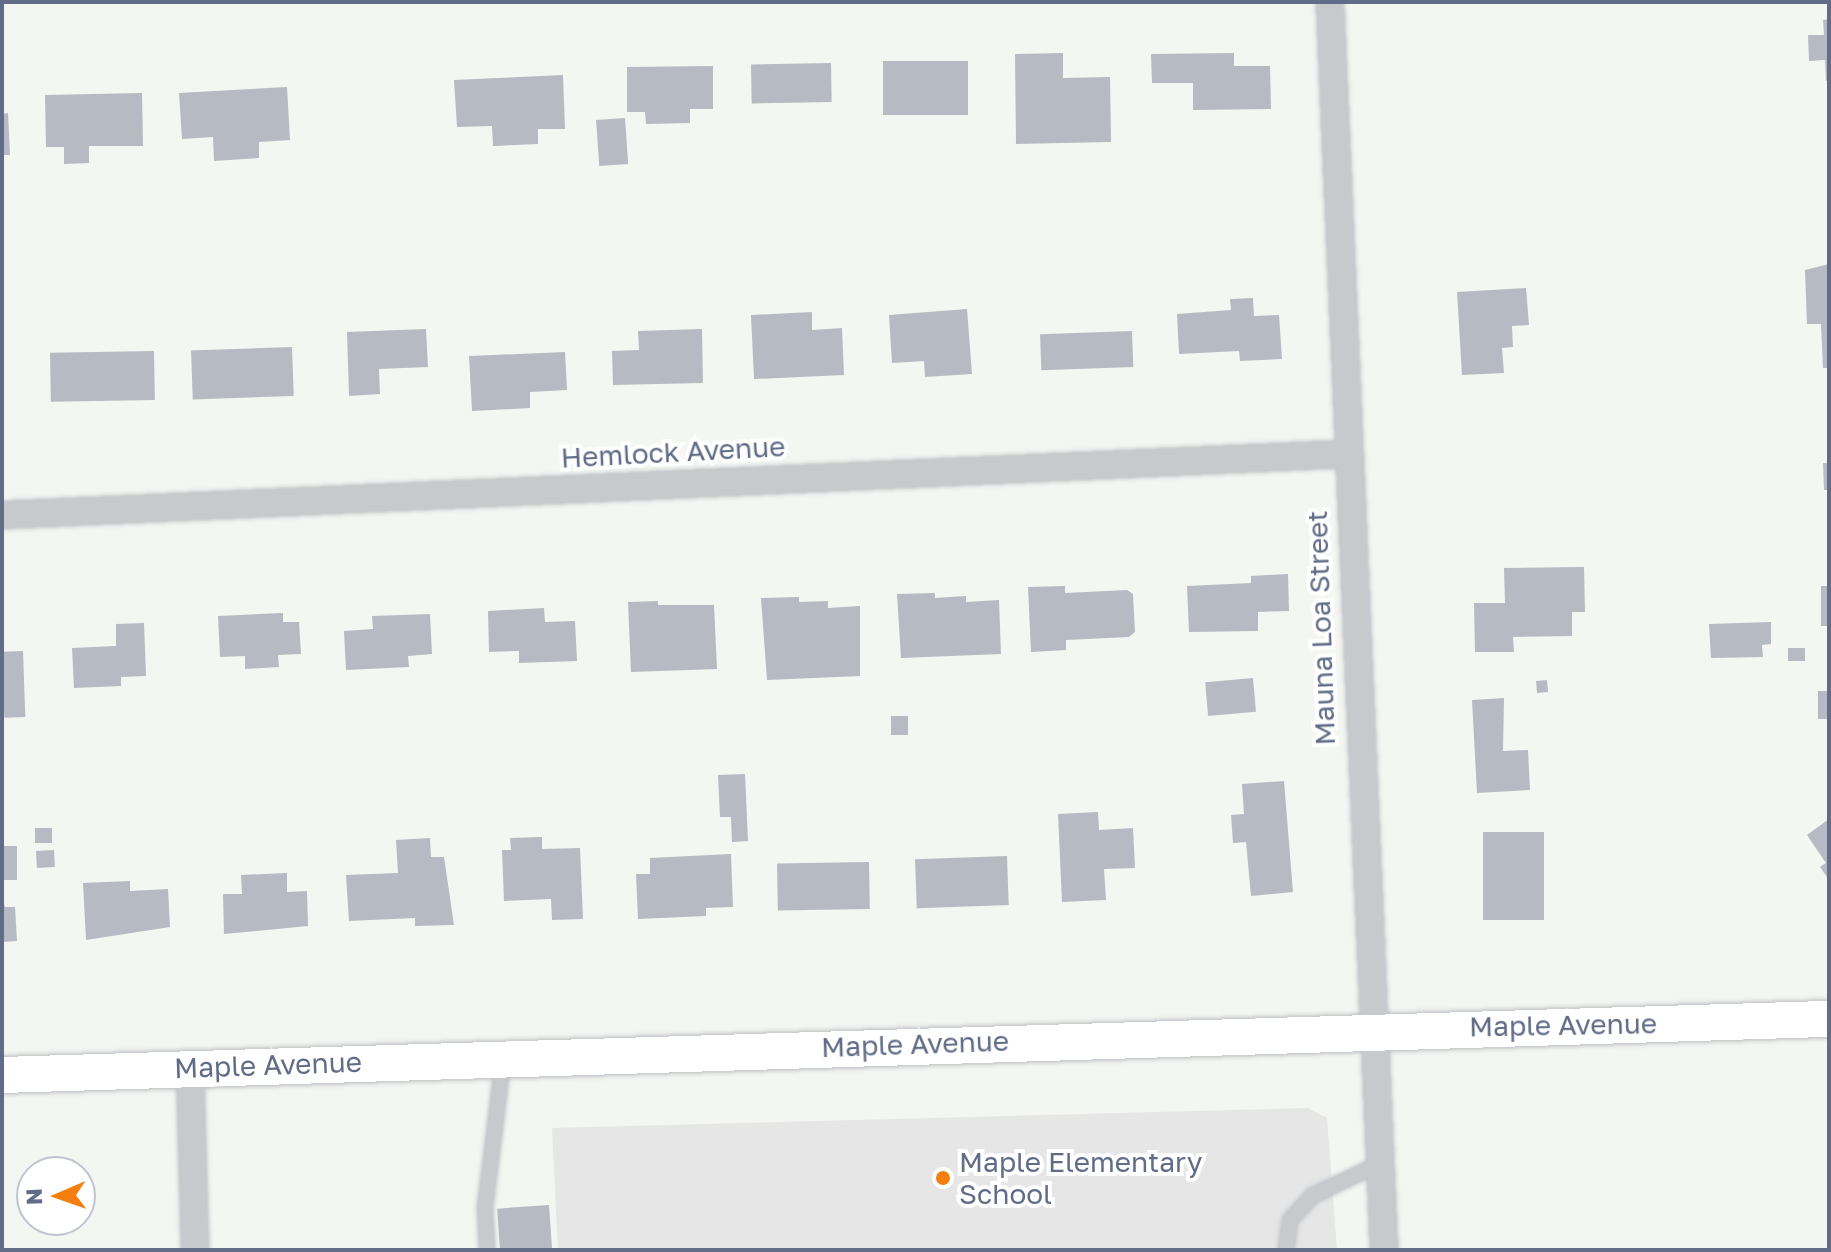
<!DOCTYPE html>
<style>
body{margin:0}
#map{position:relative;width:1831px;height:1252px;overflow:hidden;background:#f4f6f1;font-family:"Golos Text",sans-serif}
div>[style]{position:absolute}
.built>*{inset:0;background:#e5e6e5}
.building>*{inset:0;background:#b6bac2;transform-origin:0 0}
.roads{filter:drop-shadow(0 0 2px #bdbfc5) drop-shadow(0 0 2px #bdbfc5)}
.lane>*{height:14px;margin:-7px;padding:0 7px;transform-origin:7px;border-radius:7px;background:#c7c9cd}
.street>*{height:26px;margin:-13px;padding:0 13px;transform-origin:13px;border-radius:13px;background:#c7c9cd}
.secondary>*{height:36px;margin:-18px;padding:0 18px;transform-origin:18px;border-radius:18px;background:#fff}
.dots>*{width:22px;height:22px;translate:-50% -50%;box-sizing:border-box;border:4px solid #fff;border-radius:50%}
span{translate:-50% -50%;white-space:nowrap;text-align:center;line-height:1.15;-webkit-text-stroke:8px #fff;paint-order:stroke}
.street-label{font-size:28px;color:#616c86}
.poi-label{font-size:28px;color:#616c86}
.left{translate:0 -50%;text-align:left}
.frame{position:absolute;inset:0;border:4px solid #616c86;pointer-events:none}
.north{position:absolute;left:16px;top:1156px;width:80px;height:80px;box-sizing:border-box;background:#fff;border:2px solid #c0c4cf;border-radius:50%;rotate:268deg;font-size:22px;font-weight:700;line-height:32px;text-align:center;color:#616c86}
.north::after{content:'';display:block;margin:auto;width:28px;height:36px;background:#f57e11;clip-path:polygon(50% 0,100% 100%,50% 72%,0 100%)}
</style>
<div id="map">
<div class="built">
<div style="clip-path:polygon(1308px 1108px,1327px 1118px,1337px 1250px,558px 1250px,552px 1128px)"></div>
</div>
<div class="building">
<div style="clip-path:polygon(1829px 19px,1829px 81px,1826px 81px,1825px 60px,1809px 61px,1808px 35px,1824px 35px,1823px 20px)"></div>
<div style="clip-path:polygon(1063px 53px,1063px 78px,1110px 77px,1111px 142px,1016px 144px,1015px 54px)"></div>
<div style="clip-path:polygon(1234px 53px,1234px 66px,1270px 66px,1271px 109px,1193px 110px,1193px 83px,1152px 83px,1151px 54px)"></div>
<div style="left:883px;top:61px;width:85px;height:54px"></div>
<div style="left:831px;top:63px;width:39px;height:80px;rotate:89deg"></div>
<div style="clip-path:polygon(713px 66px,713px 109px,690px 109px,690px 123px,646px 124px,645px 112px,627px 112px,627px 67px)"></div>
<div style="clip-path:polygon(563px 75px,565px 129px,538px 129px,538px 144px,493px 146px,492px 126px,457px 127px,454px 80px)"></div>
<div style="clip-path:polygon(287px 87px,290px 140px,259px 142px,259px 158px,214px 161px,213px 137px,182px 139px,179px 93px)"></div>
<div style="clip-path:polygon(142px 93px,143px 146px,89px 146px,89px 163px,64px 164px,64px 147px,46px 147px,45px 95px)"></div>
<div style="clip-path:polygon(8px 113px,10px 155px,2px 155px,2px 114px)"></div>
<div style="left:625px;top:118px;width:46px;height:29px;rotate:86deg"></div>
<div style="clip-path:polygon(1829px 264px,1829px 368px,1823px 368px,1821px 324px,1807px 324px,1805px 270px)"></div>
<div style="clip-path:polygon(1526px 288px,1529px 325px,1512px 326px,1513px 347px,1502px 348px,1504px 373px,1462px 375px,1457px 292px)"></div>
<div style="clip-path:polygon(1253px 298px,1254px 316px,1279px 315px,1282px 359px,1240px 361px,1239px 351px,1179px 354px,1177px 314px,1231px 310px,1230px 299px)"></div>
<div style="clip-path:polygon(967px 309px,972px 374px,925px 377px,924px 361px,892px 363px,889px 315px)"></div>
<div style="clip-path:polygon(812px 312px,812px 330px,842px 328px,844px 375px,754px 379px,751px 315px)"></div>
<div style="clip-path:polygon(426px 329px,428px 367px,379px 369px,380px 394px,349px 396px,347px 332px)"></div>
<div style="clip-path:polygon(702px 329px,703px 383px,613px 385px,612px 351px,639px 350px,638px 331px)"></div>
<div style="left:1132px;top:331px;width:36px;height:92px;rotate:88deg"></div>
<div style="left:292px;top:347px;width:49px;height:101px;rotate:88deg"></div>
<div style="left:154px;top:351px;width:49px;height:104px;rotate:89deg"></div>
<div style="clip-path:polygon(565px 352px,567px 390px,530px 392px,530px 408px,472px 411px,469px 356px)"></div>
<div style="clip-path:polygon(1823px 463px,1829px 463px,1829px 490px,1824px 490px)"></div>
<div style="clip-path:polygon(1584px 567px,1585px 612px,1572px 612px,1572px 636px,1513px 637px,1514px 652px,1475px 652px,1474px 603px,1505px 603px,1504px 568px)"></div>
<div style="clip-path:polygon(1288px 574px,1289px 611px,1258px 612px,1258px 631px,1189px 632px,1187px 586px,1251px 583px,1251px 576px)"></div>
<div style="clip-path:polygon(1065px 586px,1065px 593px,1127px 590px,1133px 594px,1135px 632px,1129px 637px,1066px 640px,1066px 650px,1031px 652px,1028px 587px)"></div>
<div style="left:1821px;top:586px;width:8px;height:40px"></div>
<div style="clip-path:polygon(935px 593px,935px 598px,966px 596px,966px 602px,999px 600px,1001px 654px,901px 658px,897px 594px)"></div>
<div style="clip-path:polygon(799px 597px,799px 602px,828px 601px,828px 608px,860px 606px,860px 676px,767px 680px,761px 598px)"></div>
<div style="clip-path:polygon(658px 601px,658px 605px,714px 605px,717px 669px,631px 672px,628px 602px)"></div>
<div style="clip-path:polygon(544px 608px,545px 622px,575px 621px,577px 661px,519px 663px,519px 651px,489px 652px,488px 611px)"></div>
<div style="clip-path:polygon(283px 613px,283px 622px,299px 622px,301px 654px,278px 655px,279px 667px,245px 669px,245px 656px,220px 657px,218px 616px)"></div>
<div style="clip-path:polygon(430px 614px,432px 654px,408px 656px,409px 667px,346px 670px,344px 631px,373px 629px,372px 616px)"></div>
<div style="clip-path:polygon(1771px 622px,1771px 644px,1762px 645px,1763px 657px,1711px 658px,1709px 624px)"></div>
<div style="clip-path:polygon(144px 623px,146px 676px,121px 677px,121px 686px,74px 688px,72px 648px,116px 646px,116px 624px)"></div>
<div style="left:1788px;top:648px;width:17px;height:13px"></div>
<div style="left:23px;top:651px;width:66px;height:21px;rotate:88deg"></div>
<div style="left:1253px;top:678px;width:34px;height:48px;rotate:85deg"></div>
<div style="left:1547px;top:680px;width:12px;height:11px;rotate:85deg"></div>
<div style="left:1818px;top:691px;width:11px;height:28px"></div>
<div style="clip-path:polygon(1504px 698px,1503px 751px,1528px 750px,1530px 790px,1477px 793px,1472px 700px)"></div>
<div style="left:908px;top:716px;width:19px;height:17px;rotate:90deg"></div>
<div style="clip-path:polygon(745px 774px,748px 841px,732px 842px,731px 817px,720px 817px,718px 775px)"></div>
<div style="clip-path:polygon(1284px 781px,1293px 892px,1251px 896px,1246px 842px,1233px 843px,1231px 815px,1244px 814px,1242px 784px)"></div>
<div style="clip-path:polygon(1098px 812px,1099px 830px,1133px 828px,1135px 868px,1104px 869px,1106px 900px,1062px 902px,1058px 814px)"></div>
<div style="clip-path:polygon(1829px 819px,1829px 880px,1820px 867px,1826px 863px,1807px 835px)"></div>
<div style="left:35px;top:828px;width:17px;height:15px"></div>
<div style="left:1483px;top:832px;width:61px;height:88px"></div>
<div style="clip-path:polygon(542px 837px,542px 849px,580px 848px,583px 919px,552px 920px,551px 899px,504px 901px,502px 850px,511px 850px,510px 838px)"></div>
<div style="clip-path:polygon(430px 838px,431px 857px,444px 857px,454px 925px,415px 926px,415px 918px,349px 921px,346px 875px,398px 873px,396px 840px)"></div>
<div style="left:2px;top:846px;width:15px;height:34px"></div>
<div style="left:54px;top:850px;width:17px;height:18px;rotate:87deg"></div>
<div style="clip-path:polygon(731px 854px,733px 907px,706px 908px,706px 916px,638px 919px,636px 874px,650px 874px,650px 858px)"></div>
<div style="left:1007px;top:856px;width:49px;height:92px;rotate:88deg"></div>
<div style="left:869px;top:862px;width:47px;height:92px;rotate:89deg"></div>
<div style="clip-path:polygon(287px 873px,287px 892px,307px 891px,308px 926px,224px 934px,223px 894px,242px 894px,241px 875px)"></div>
<div style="clip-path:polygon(130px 881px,130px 891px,168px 889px,170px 927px,86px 940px,83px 883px)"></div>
<div style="clip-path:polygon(2px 898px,5px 907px,15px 907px,17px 941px,2px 942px)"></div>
<div style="left:549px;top:1205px;width:45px;height:52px;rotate:86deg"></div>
</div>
<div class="roads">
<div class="lane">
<div style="left:487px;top:1250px;width:42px;rotate:-92.7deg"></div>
<div style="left:485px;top:1208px;width:147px;rotate:-83deg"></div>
<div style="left:1286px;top:1250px;width:30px;rotate:-82deg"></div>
<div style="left:1290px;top:1220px;width:33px;rotate:-47deg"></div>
<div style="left:1312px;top:1196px;width:74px;rotate:-25.5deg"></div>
</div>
<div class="street">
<div style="left:1330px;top:2px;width:1249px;rotate:87.52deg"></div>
<div style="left:2px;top:515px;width:1345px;rotate:-2.6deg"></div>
<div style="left:190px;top:1068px;width:182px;rotate:88.4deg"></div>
</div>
<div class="secondary">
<div style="left:2px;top:1075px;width:1828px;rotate:-1.76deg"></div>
</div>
</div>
<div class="dots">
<div style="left:943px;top:1178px;background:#f57e11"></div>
</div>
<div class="street-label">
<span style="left:673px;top:452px;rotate:-3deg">Hemlock Avenue</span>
<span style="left:1321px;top:628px;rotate:-92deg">Mauna Loa Street</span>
<span style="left:1563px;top:1025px;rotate:-1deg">Maple Avenue</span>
<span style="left:915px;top:1044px;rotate:-2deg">Maple Avenue</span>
<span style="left:268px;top:1065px;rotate:-2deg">Maple Avenue</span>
</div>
<div class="poi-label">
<span class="left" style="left:959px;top:1178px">Maple Elementary<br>School</span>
</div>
<div class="frame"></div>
<div class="north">N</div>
</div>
